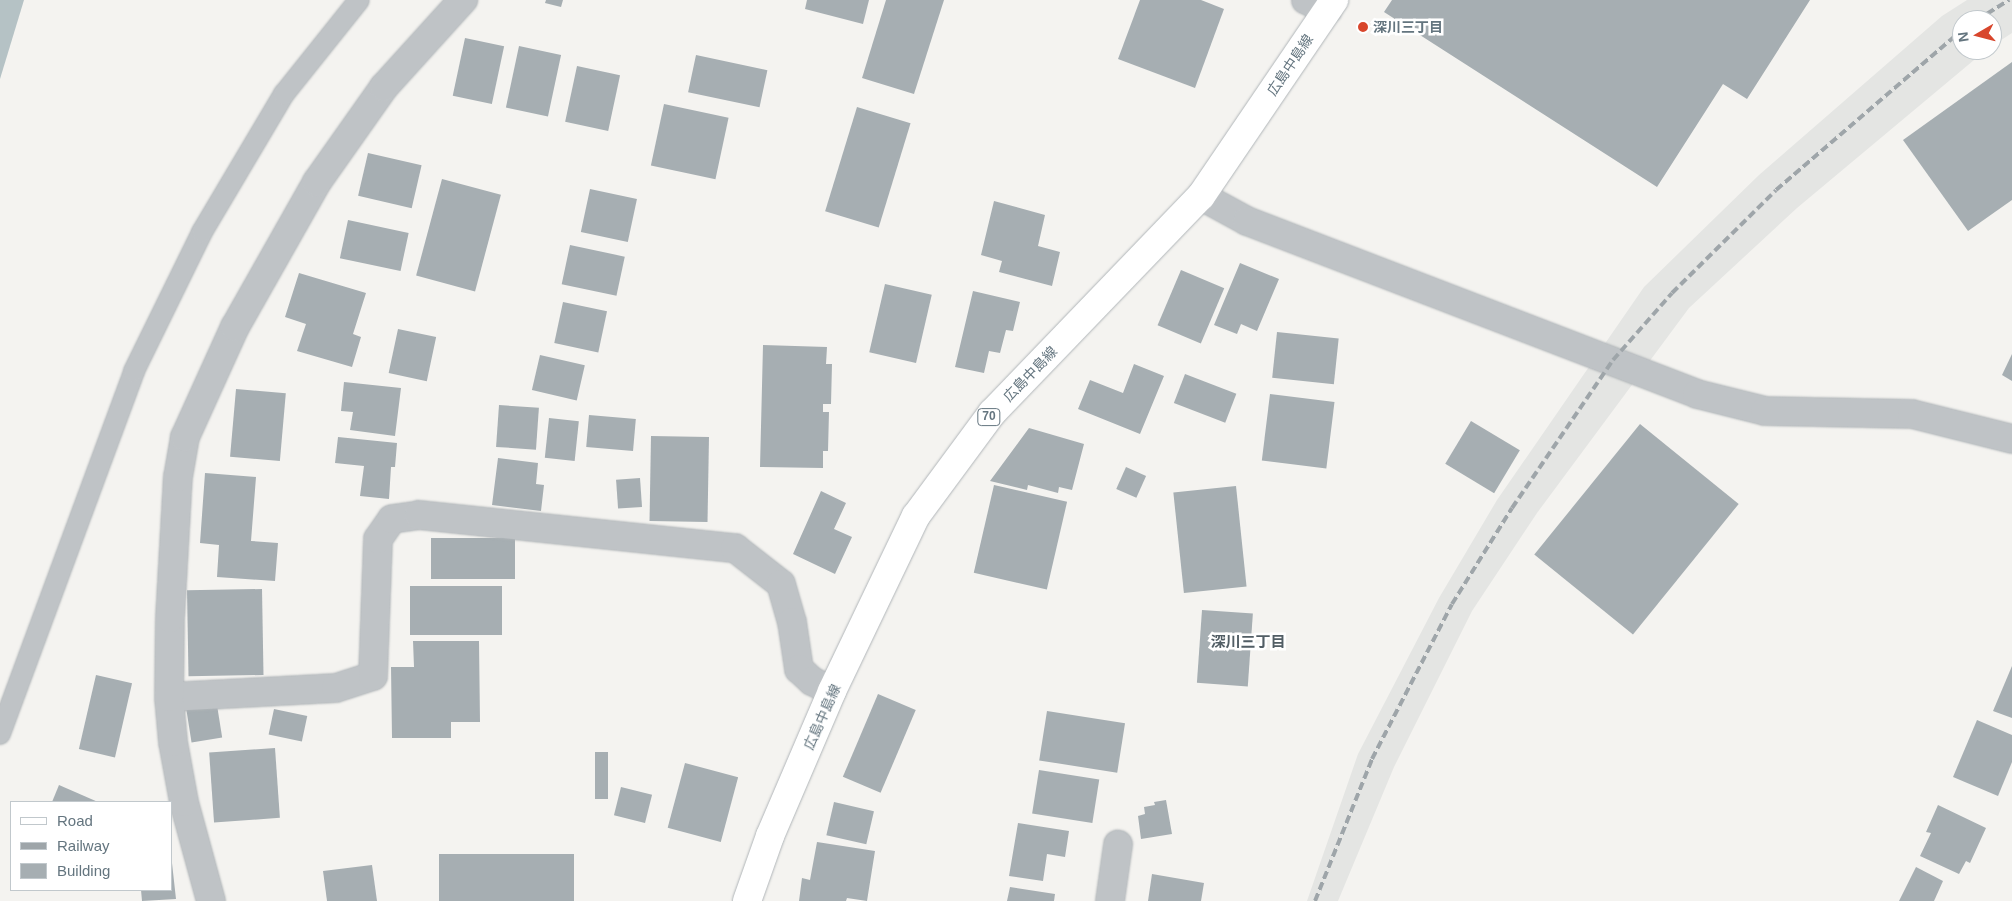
<!DOCTYPE html>
<meta charset="utf-8">
<style>
body{margin:0}
#map{position:relative;width:2012px;height:901px;overflow:hidden;background:#f4f3f0;font-family:Helvetica,"Noto Sans JP",sans-serif}
div>[style]{position:absolute}
.built>*{inset:0;background:#e4e5e3}
.water>*{inset:0;background:#b5c2c5}
.building>*{inset:0;background:#a6aeb2;transform-origin:0 0}
.roads{filter:drop-shadow(0 0 1px #b0b5b8) drop-shadow(0 0 1px #b0b5b8)}
.service>*{height:20px;margin:-10px;padding:0 10px;transform-origin:10px;border-radius:10px;background:#bfc3c6}
.minor>*{height:28px;margin:-14px;padding:0 14px;transform-origin:14px;border-radius:14px;background:#bfc3c6}
.primary>*{height:28px;margin:-14px;padding:0 14px;transform-origin:14px;border-radius:14px;background:#fff}
.rail>*{height:4px;margin-top:-2px;transform-origin:0;background:repeating-linear-gradient(90deg,#9ea5a9 0 8px,transparent 0 12px)}
.dots>*{width:14px;height:14px;translate:-50% -50%;box-sizing:border-box;border:2px solid #fff;border-radius:50%}
span{translate:-50% -50%;white-space:nowrap;text-align:center;line-height:1.15;-webkit-text-stroke:5px #fff;paint-order:stroke}
.shield-label span{padding:1px 4px;background:#fff;border:1px solid;border-radius:4px;-webkit-text-stroke-width:0}
.shield-label{font-size:12px;color:#64757f;font-weight:700}
.poi-label{font-size:14px;color:#64757f;font-weight:700}
.left{translate:0 -50%;text-align:left}
.street-label{font-size:14px;color:#64757f}
.neighbourhood-label{font-size:15px;color:#525e65;font-weight:700}
.legend{position:absolute;left:10px;top:801px;width:162px;height:90px;box-sizing:border-box;background:#fff;border:1px solid #c1c8cc;margin:0;padding:6px 9px;list-style:none;font-size:15px;color:#64757f}
.legend li{display:flex;align-items:center;gap:10px;height:25px}
.legend b{width:25px;border:1px solid #c1c8cc}
.north{position:absolute;left:1952px;top:10px;width:50px;height:50px;box-sizing:border-box;background:#fff;border:1px solid #c1c8cc;border-radius:50%;rotate:262deg;font-size:14px;font-weight:700;line-height:20px;text-align:center;color:#64757f}
.north::after{content:'';display:block;margin:auto;width:18px;height:22px;background:#d8462c;clip-path:polygon(50% 0,100% 100%,50% 72%,0 100%)}
</style>
<div id="map">
<div class="built">
<div style="clip-path:polygon(1967px 0,2012px 0,2012px 33px,1992px 46px,1992px 20px,1962px 20px,1962px 50px,1986px 50px,1797px 208px,1689px 308px,1537px 513px,1472px 611px,1394px 767px,1338px 901px,1307px 901px,1358px 754px,1439px 598px,1497px 500px,1644px 287px,1759px 175px,1942px 16px)"></div>
</div>
<div class="water">
<div style="clip-path:polygon(0 0,24px 0,0 79px)"></div>
</div>
<div class="building">
<div style="clip-path:polygon(546px 0,563px 0,561px 7px,545px 3px)"></div>
<div style="clip-path:polygon(807px 0,869px 0,863px 24px,805px 9px)"></div>
<div style="clip-path:polygon(886px 0,944px 0,914px 94px,862px 78px)"></div>
<div style="clip-path:polygon(1140px 0,1201px 0,1224px 9px,1195px 88px,1118px 59px)"></div>
<div style="clip-path:polygon(1392px 0,1810px 0,1747px 99px,1723px 84px,1657px 187px,1384px 12px)"></div>
<div style="left:465px;top:38px;width:40px;height:59px;rotate:12deg"></div>
<div style="left:519px;top:46px;width:43px;height:63px;rotate:12deg"></div>
<div style="left:696px;top:55px;width:73px;height:38px;rotate:12deg"></div>
<div style="clip-path:polygon(2012px 62px,2012px 200px,1968px 231px,1903px 140px)"></div>
<div style="left:577px;top:66px;width:44px;height:57px;rotate:12deg"></div>
<div style="left:664px;top:104px;width:66px;height:63px;rotate:12deg"></div>
<div style="left:857px;top:107px;width:56px;height:109px;rotate:17deg"></div>
<div style="left:368px;top:153px;width:55px;height:44px;rotate:13deg"></div>
<div style="left:442px;top:179px;width:61px;height:100px;rotate:15deg"></div>
<div style="left:590px;top:189px;width:48px;height:44px;rotate:12deg"></div>
<div style="clip-path:polygon(994px 201px,1045px 215px,1038px 246px,1060px 252px,1052px 286px,999px 272px,1002px 261px,981px 255px)"></div>
<div style="left:348px;top:220px;width:62px;height:39px;rotate:12deg"></div>
<div style="left:570px;top:245px;width:56px;height:40px;rotate:12deg"></div>
<div style="clip-path:polygon(1240px 263px,1279px 279px,1257px 331px,1241px 324px,1237px 334px,1214px 325px)"></div>
<div style="left:1181px;top:270px;width:47px;height:60px;rotate:23deg"></div>
<div style="clip-path:polygon(299px 273px,366px 293px,353px 334px,361px 337px,352px 367px,297px 351px,306px 324px,285px 317px)"></div>
<div style="left:885px;top:284px;width:48px;height:70px;rotate:13deg"></div>
<div style="clip-path:polygon(973px 291px,1020px 302px,1013px 331px,1006px 330px,1000px 353px,989px 351px,984px 373px,955px 367px)"></div>
<div style="left:563px;top:302px;width:45px;height:42px;rotate:12deg"></div>
<div style="left:398px;top:329px;width:39px;height:45px;rotate:12deg"></div>
<div style="left:1277px;top:332px;width:62px;height:46px;rotate:6deg"></div>
<div style="clip-path:polygon(763px 345px,827px 347px,826px 364px,832px 364px,831px 404px,823px 404px,823px 412px,829px 412px,828px 451px,823px 451px,823px 468px,760px 467px)"></div>
<div style="clip-path:polygon(2012px 354px,2012px 381px,2002px 375px)"></div>
<div style="left:540px;top:355px;width:46px;height:36px;rotate:13deg"></div>
<div style="clip-path:polygon(1134px 364px,1164px 376px,1140px 434px,1078px 409px,1090px 380px,1123px 393px)"></div>
<div style="left:1185px;top:374px;width:55px;height:31px;rotate:21deg"></div>
<div style="clip-path:polygon(344px 382px,401px 388px,395px 436px,350px 430px,353px 412px,341px 411px)"></div>
<div style="left:236px;top:389px;width:50px;height:68px;rotate:5deg"></div>
<div style="left:1270px;top:394px;width:65px;height:67px;rotate:7deg"></div>
<div style="left:499px;top:405px;width:40px;height:42px;rotate:4deg"></div>
<div style="left:589px;top:415px;width:47px;height:32px;rotate:5deg"></div>
<div style="left:549px;top:418px;width:30px;height:40px;rotate:6deg"></div>
<div style="left:1471px;top:421px;width:57px;height:50px;rotate:31deg"></div>
<div style="left:1640px;top:424px;width:127px;height:168px;rotate:39deg"></div>
<div style="clip-path:polygon(1029px 428px,1084px 444px,1072px 490px,1059px 487px,1058px 493px,1028px 485px,1027px 490px,990px 481px)"></div>
<div style="left:651px;top:436px;width:58px;height:85px;rotate:1deg"></div>
<div style="clip-path:polygon(338px 437px,397px 443px,395px 467px,391px 467px,389px 499px,360px 496px,364px 466px,335px 463px)"></div>
<div style="clip-path:polygon(498px 458px,538px 463px,536px 484px,544px 485px,541px 511px,492px 505px)"></div>
<div style="left:1126px;top:467px;width:22px;height:24px;rotate:24deg"></div>
<div style="clip-path:polygon(205px 473px,256px 477px,251px 541px,278px 543px,275px 581px,217px 577px,219px 545px,200px 543px)"></div>
<div style="left:640px;top:478px;width:29px;height:24px;rotate:86deg"></div>
<div style="left:994px;top:485px;width:75px;height:90px;rotate:13deg"></div>
<div style="left:1236px;top:486px;width:101px;height:63px;rotate:84deg"></div>
<div style="clip-path:polygon(821px 491px,846px 503px,834px 529px,852px 537px,835px 574px,793px 554px)"></div>
<div style="left:431px;top:538px;width:84px;height:41px"></div>
<div style="left:410px;top:586px;width:92px;height:49px"></div>
<div style="left:262px;top:589px;width:86px;height:75px;rotate:89deg"></div>
<div style="left:1202px;top:610px;width:51px;height:73px;rotate:4deg"></div>
<div style="clip-path:polygon(413px 641px,479px 641px,480px 722px,451px 722px,451px 738px,392px 738px,391px 667px,414px 667px)"></div>
<div style="clip-path:polygon(2012px 666px,2012px 718px,1993px 711px)"></div>
<div style="left:96px;top:675px;width:37px;height:76px;rotate:13deg"></div>
<div style="left:878px;top:694px;width:41px;height:90px;rotate:23deg"></div>
<div style="left:217px;top:705px;width:33px;height:31px;rotate:81deg"></div>
<div style="left:274px;top:709px;width:34px;height:26px;rotate:12deg"></div>
<div style="left:1047px;top:711px;width:79px;height:50px;rotate:9deg"></div>
<div style="clip-path:polygon(1977px 720px,2012px 735px,2012px 762px,1998px 796px,1953px 777px)"></div>
<div style="left:275px;top:748px;width:70px;height:66px;rotate:86deg"></div>
<div style="left:595px;top:752px;width:13px;height:47px"></div>
<div style="left:685px;top:763px;width:55px;height:67px;rotate:15deg"></div>
<div style="left:1039px;top:770px;width:61px;height:44px;rotate:9deg"></div>
<div style="clip-path:polygon(59px 785px,98px 802px,52px 802px)"></div>
<div style="left:621px;top:787px;width:32px;height:29px;rotate:14deg"></div>
<div style="clip-path:polygon(1166px 800px,1172px 834px,1141px 839px,1138px 816px,1145px 814px,1144px 807px,1155px 805px,1154px 802px)"></div>
<div style="left:834px;top:802px;width:41px;height:34px;rotate:13deg"></div>
<div style="clip-path:polygon(1938px 805px,1986px 828px,1970px 863px,1966px 861px,1959px 874px,1920px 856px,1931px 833px,1926px 832px)"></div>
<div style="clip-path:polygon(1018px 823px,1069px 831px,1065px 857px,1047px 854px,1043px 881px,1009px 876px)"></div>
<div style="clip-path:polygon(817px 842px,875px 851px,867px 901px,847px 898px,846px 901px,799px 901px,802px 878px,810px 880px)"></div>
<div style="clip-path:polygon(171px 854px,176px 899px,142px 901px,141px 890px,171px 890px)"></div>
<div style="left:574px;top:854px;width:47px;height:135px;rotate:90deg"></div>
<div style="clip-path:polygon(372px 865px,377px 901px,327px 901px,323px 871px)"></div>
<div style="clip-path:polygon(1916px 867px,1943px 881px,1934px 901px,1899px 901px)"></div>
<div style="clip-path:polygon(1152px 874px,1204px 883px,1201px 901px,1148px 901px)"></div>
<div style="clip-path:polygon(1010px 887px,1055px 894px,1054px 901px,1007px 901px)"></div>
</div>
<div class="roads">
<div class="service">
<div style="left:0;top:734px;width:387px;rotate:-69.7deg"></div>
<div style="left:134px;top:371px;width:155px;rotate:-63.9deg"></div>
<div style="left:202px;top:232px;width:161px;rotate:-59.3deg"></div>
<div style="left:284px;top:94px;width:120px;rotate:-51.4deg"></div>
</div>
<div class="minor">
<div style="left:1306px;top:0;width:24px;rotate:24deg"></div>
<div style="left:1201px;top:196px;width:52px;rotate:28.5deg"></div>
<div style="left:1247px;top:221px;width:482px;rotate:21deg"></div>
<div style="left:1697px;top:394px;width:70px;rotate:14deg"></div>
<div style="left:1765px;top:411px;width:147px;rotate:1.2deg"></div>
<div style="left:1912px;top:414px;width:103px;rotate:14deg"></div>
<div style="left:169px;top:697px;width:167px;rotate:-3.1deg"></div>
<div style="left:336px;top:688px;width:39px;rotate:-18deg"></div>
<div style="left:373px;top:676px;width:137px;rotate:-87.9deg"></div>
<div style="left:378px;top:539px;width:24px;rotate:-55deg"></div>
<div style="left:392px;top:519px;width:27px;rotate:-8deg"></div>
<div style="left:419px;top:515px;width:318px;rotate:6deg"></div>
<div style="left:735px;top:548px;width:58px;rotate:38deg"></div>
<div style="left:781px;top:584px;width:40px;rotate:74deg"></div>
<div style="left:792px;top:622px;width:48px;rotate:81.5deg"></div>
<div style="left:799px;top:669px;width:18px;rotate:43deg"></div>
<div style="left:812px;top:681px;width:22px;rotate:27deg"></div>
<div style="left:211px;top:901px;width:103px;rotate:-105.3deg"></div>
<div style="left:184px;top:802px;width:61px;rotate:-100.4deg"></div>
<div style="left:173px;top:742px;width:45px;rotate:-95.1deg"></div>
<div style="left:169px;top:697px;width:79px;rotate:-89.3deg"></div>
<div style="left:170px;top:618px;width:141px;rotate:-86.8deg"></div>
<div style="left:178px;top:477px;width:41px;rotate:-80.1deg"></div>
<div style="left:185px;top:437px;width:121px;rotate:-65.6deg"></div>
<div style="left:235px;top:327px;width:167px;rotate:-60.5deg"></div>
<div style="left:317px;top:182px;width:116px;rotate:-54.8deg"></div>
<div style="left:384px;top:87px;width:118px;rotate:-47.8deg"></div>
<div style="left:1110px;top:901px;width:57px;rotate:-81.9deg"></div>
</div>
<div class="primary">
<div style="left:747px;top:901px;width:69px;rotate:-70.5deg"></div>
<div style="left:770px;top:836px;width:158px;rotate:-66.8deg"></div>
<div style="left:832px;top:691px;width:194px;rotate:-64.4deg"></div>
<div style="left:916px;top:516px;width:128px;rotate:-53.6deg"></div>
<div style="left:992px;top:413px;width:301px;rotate:-46.1deg"></div>
<div style="left:1201px;top:196px;width:237px;rotate:-55.8deg"></div>
</div>
</div>
<div class="rail">
<div style="left:1977px;top:20px;width:38px;rotate:-32deg"></div>
<div style="left:1315px;top:901px;width:153px;rotate:-68.1deg"></div>
<div style="left:1372px;top:759px;width:174px;rotate:-62.7deg"></div>
<div style="left:1452px;top:604px;width:113px;rotate:-58deg"></div>
<div style="left:1512px;top:508px;width:179px;rotate:-55.7deg"></div>
<div style="left:1613px;top:360px;width:89px;rotate:-48.6deg"></div>
<div style="left:1672px;top:293px;width:146px;rotate:-44.7deg"></div>
<div style="left:1776px;top:190px;width:245px;rotate:-40.7deg"></div>
</div>
<div class="dots">
<div style="left:1363px;top:27px;background:#d8462c"></div>
</div>
<div class="shield-label">
<span style="left:989px;top:417px">70</span>
</div>
<div class="poi-label">
<span class="left" style="left:1373px;top:27px">深川三丁目</span>
</div>
<div class="street-label">
<span style="left:1290px;top:65px;rotate:-56deg">広島中島線</span>
<span style="left:1030px;top:374px;rotate:-46deg">広島中島線</span>
<span style="left:822px;top:717px;rotate:-66deg">広島中島線</span>
</div>
<div class="neighbourhood-label">
<span style="left:1248px;top:642px">深川三丁目</span>
</div>
<ul class="legend">
<li><b style="height:6px;background:#fff"></b>Road</li>
<li><b style="height:6px;background:#9ea5a9"></b>Railway</li>
<li><b style="height:14px;background:#a6aeb2"></b>Building</li>
</ul>
<div class="north">N</div>
</div>
